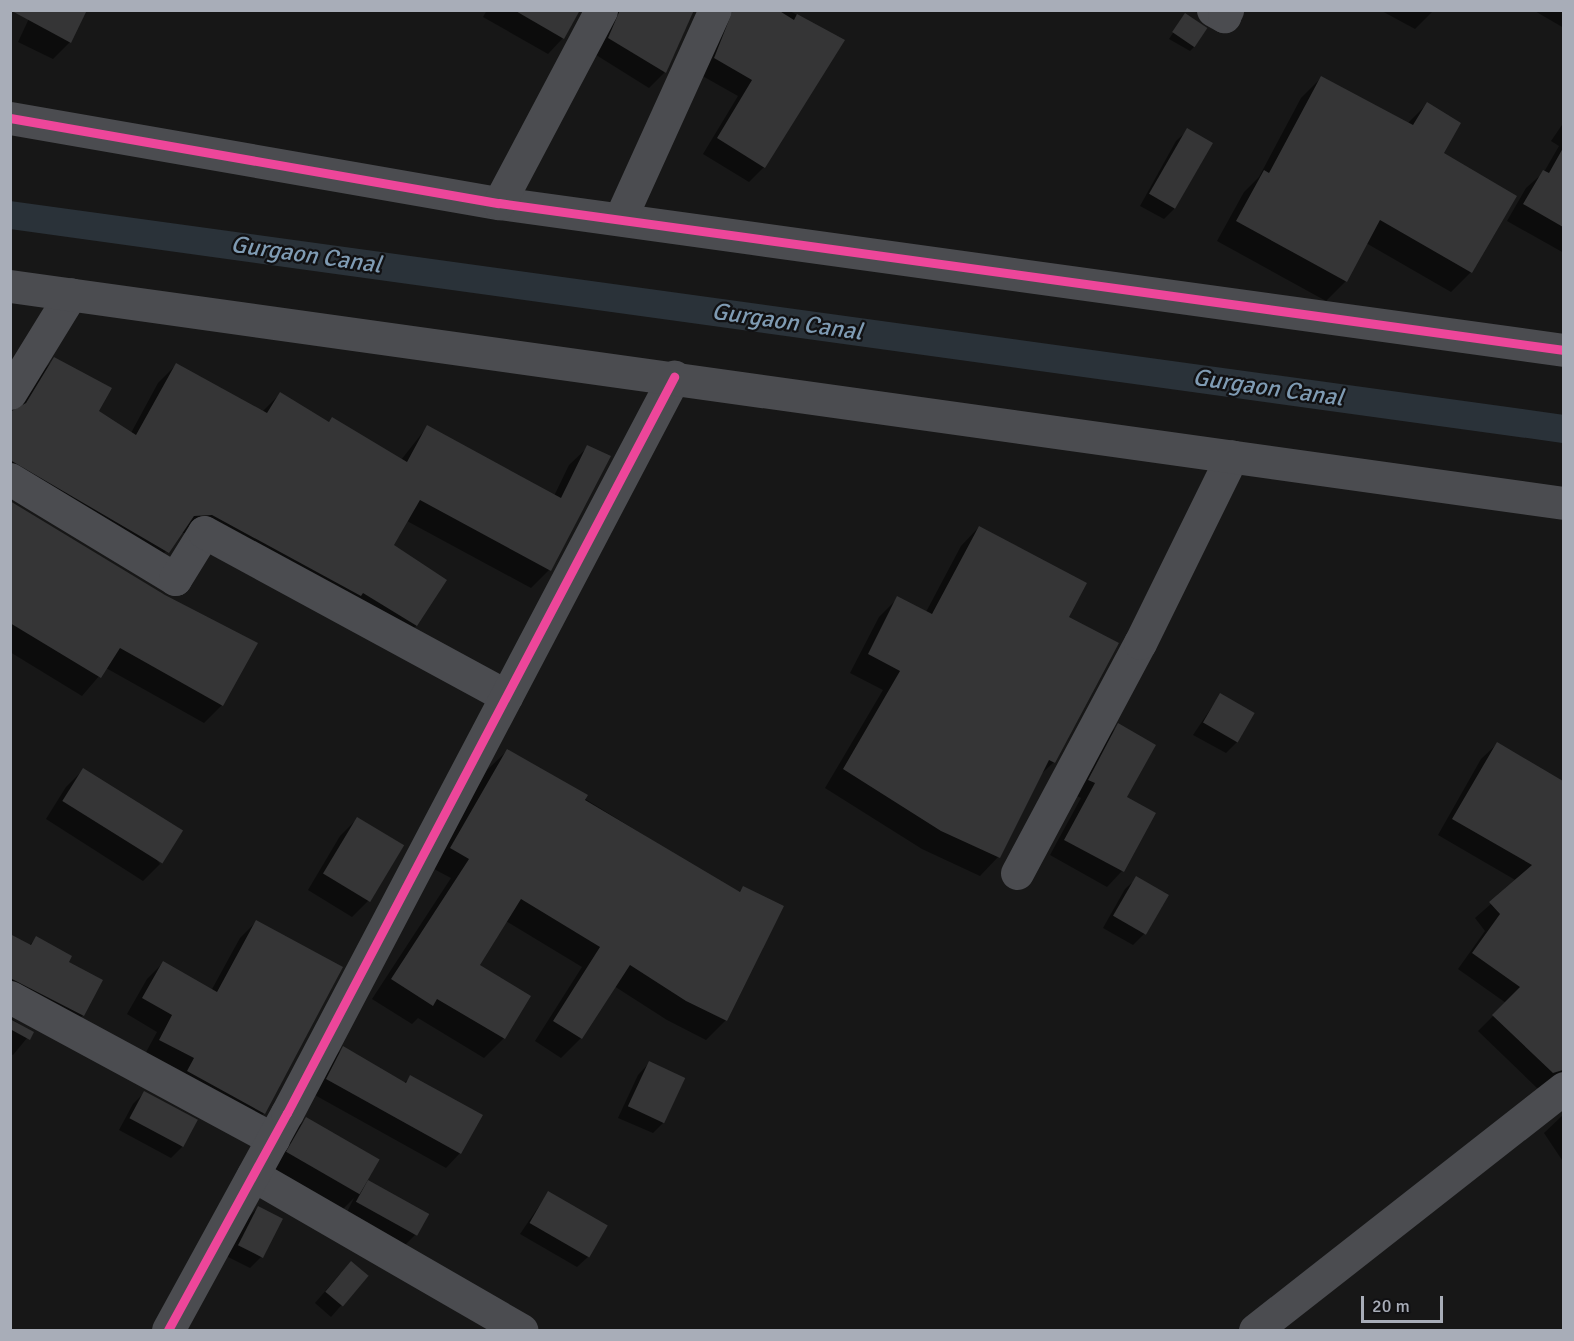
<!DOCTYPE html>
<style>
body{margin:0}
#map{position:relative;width:1574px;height:1341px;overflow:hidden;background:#171717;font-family:Signika,sans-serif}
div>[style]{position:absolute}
.shadow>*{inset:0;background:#0007}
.canal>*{height:28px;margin:-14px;padding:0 14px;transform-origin:14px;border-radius:14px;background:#2a3239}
.building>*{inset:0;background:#353536;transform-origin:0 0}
.minor>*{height:33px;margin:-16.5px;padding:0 16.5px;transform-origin:16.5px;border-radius:16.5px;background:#4b4c50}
.tertiary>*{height:33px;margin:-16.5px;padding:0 16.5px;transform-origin:16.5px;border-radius:16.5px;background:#4b4c50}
.cycleway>*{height:9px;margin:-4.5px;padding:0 4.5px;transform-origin:4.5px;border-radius:4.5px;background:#ed469a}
span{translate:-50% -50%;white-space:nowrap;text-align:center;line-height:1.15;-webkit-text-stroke:4.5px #111113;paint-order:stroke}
.water-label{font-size:24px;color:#7f9bb3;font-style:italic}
.frame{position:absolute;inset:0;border:12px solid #a8adb8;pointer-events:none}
.scale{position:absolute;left:1361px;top:1296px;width:82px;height:27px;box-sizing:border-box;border:3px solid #a8adb8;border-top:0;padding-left:8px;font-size:18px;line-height:21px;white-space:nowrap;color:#a8adb8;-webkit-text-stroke:4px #111113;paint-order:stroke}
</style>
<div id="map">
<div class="shadow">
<div style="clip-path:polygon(33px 10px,85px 10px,70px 42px,53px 59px,18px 42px)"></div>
<div style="clip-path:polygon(487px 10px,579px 10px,563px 38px,548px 54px,483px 17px)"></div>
<div style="clip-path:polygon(595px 10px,693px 10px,664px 73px,649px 88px,593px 53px)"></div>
<div style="clip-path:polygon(709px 10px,788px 10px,843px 40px,764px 167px,749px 182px,703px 154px,738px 96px,699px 74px)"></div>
<div style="clip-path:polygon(1380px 10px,1434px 10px,1415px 29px)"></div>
<div style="clip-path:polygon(1533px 10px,1564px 10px,1564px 28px)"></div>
<div style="clip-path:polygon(1185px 15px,1195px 46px,1190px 51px,1169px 39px)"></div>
<div style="clip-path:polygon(1321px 78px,1407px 124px,1427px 104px,1442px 153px,1515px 197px,1471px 272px,1451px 292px,1366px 243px,1346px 281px,1326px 301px,1217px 241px,1244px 192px,1259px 177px,1301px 98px)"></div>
<div style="clip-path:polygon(1564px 122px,1564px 253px,1507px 221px,1526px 188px,1544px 172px,1559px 146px,1551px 141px)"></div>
<div style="clip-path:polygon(1188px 130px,1175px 208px,1164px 219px,1140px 206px,1176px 141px)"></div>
<div style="clip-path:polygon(55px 359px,97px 411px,131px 433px,158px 383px,176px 365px,262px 412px,280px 394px,328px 423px,332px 419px,401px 460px,427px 427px,554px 496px,569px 465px,588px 447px,609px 457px,549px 570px,531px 588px,407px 521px,392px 546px,445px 580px,416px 626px,398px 644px,194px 533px,181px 533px,149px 571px,10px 486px,10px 411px,15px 411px,36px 377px)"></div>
<div style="clip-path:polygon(10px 503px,165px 596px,222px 705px,204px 723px,106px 668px,82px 696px,10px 652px)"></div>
<div style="clip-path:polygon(979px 527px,1054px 762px,1039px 776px,998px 857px,980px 876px,922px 849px,825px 788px,883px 690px,850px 673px,879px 617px,898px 598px,926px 612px,961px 546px)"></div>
<div style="clip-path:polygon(1220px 695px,1237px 742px,1226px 753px,1193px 735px)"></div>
<div style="clip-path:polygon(1119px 725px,1125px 798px,1154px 814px,1122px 871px,1107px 887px,1050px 855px,1081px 798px,1074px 795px,1103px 740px)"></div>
<div style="clip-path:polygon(1497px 744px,1564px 782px,1564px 1092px,1554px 1085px,1537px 1088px,1478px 1031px,1506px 1003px,1458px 969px,1485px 931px,1475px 918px,1517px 881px,1438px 835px,1481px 759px)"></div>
<div style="clip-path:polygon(507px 751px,738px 893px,743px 888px,726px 1020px,706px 1040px,667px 1020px,614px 986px,581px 1038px,561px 1058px,535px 1041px,582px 967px,506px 921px,478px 966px,504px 1038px,484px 1058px,418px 1018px,412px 1024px,372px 999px,451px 878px,432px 868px,487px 770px)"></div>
<div style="clip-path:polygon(83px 770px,160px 864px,143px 881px,46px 819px,66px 787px)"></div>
<div style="clip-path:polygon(357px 819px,369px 900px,352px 917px,308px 890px,340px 836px)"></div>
<div style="clip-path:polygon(1137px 878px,1144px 934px,1133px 945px,1103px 928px,1125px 889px)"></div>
<div style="clip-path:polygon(256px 922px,264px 1113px,248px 1129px,144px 1056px,157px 1032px,127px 1014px,147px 979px,163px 963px,211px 991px,240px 938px)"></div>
<div style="clip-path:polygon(10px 936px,29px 946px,36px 938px,67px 963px,83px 1015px,67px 1031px,10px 1000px)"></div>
<div style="clip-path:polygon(10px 1018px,32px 1032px,13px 1055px,10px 1053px)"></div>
<div style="clip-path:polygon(343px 1048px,404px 1083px,411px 1077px,460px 1153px,446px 1168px,313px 1094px,329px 1063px)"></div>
<div style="clip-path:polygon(649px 1063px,664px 1122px,653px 1133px,618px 1118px,638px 1075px)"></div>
<div style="clip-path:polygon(144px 1093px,182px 1147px,171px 1158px,119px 1130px,133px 1104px)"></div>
<div style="clip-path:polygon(1564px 1114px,1564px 1163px,1544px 1133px)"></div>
<div style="clip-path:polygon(306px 1119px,363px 1188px,368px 1182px,415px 1235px,404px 1246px,346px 1214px,354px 1198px,342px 1210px,271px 1169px,289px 1136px)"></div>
<div style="clip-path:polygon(548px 1193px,589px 1256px,577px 1267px,520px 1234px)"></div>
<div style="clip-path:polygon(258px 1207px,261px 1257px,250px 1268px,226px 1256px,247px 1219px)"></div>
<div style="clip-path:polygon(340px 1274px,367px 1276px,331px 1317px,315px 1303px)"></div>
</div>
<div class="canal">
<div style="left:10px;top:215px;width:1569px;rotate:7.84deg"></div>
</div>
<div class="building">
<div style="clip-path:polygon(10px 10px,87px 10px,71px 43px)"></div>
<div style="clip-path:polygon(514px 10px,580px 10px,564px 39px)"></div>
<div style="clip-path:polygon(620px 10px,694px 10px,666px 73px,608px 38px)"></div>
<div style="clip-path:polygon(733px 10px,778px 10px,794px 20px,797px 14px,845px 40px,765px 168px,717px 138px,752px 80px,714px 58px)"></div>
<div style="left:1185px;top:13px;width:27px;height:23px;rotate:34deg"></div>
<div style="clip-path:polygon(1321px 76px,1413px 125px,1427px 102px,1461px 123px,1444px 153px,1517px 196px,1472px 273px,1380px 220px,1347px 282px,1236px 221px,1264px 170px,1269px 173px)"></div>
<div style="left:1187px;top:128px;width:30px;height:76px;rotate:30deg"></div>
<div style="clip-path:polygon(1563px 148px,1563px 227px,1523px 204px,1543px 170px,1549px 173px)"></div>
<div style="clip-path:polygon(54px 357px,112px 388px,99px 411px,136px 435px,176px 363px,267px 413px,280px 392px,329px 422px,332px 417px,407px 462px,427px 425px,561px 498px,587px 445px,611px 456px,551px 571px,420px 500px,394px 545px,447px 580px,417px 626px,363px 593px,361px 596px,212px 515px,194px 516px,169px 553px,10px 460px,10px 412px,26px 403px)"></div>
<div style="clip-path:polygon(10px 501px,165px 595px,258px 643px,223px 706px,120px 648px,101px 678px,10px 623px)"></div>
<div style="clip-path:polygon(979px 526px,1087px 583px,1069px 617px,1119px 643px,1055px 763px,1049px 760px,1000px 858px,941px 831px,843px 769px,900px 671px,868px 654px,897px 596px,932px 614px)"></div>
<div style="left:1220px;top:693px;width:40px;height:34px;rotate:30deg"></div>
<div style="clip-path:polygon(1118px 723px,1156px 745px,1127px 797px,1156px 813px,1124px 872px,1064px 840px,1095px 783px,1088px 780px)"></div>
<div style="clip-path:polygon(1497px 742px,1563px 781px,1563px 1070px,1553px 1073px,1492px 1015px,1520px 987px,1472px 953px,1500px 914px,1489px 902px,1532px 865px,1452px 819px)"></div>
<div style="clip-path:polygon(507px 749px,588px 795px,585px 800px,740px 892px,743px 886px,784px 906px,727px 1021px,686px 1001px,630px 965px,582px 1039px,553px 1021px,600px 947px,521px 899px,480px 965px,531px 996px,505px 1039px,437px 999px,433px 1006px,391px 979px,469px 859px,450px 848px)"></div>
<div style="left:83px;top:768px;width:118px;height:39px;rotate:32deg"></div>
<div style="left:357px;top:817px;width:55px;height:66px;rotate:31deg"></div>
<div style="left:1136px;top:876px;width:38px;height:46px;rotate:30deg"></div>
<div style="clip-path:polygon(256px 920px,343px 967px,265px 1114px,187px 1071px,194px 1058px,159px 1040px,172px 1015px,142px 998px,163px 961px,217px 992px)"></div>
<div style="clip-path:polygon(10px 934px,31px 945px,36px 936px,72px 956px,69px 962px,103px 980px,84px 1016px,10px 978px)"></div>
<div style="clip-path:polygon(10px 1019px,34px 1032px,30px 1040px,10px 1029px)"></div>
<div style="clip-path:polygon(343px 1046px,406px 1083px,410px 1075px,483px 1115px,461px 1154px,326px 1079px)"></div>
<div style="left:649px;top:1061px;width:40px;height:50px;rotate:25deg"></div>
<div style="left:144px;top:1091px;width:61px;height:31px;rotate:28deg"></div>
<div style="left:306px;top:1117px;width:85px;height:40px;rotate:30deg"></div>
<div style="left:368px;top:1180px;width:70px;height:25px;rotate:29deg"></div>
<div style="left:548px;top:1191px;width:69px;height:37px;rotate:30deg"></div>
<div style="left:258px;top:1206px;width:28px;height:44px;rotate:27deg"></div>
<div style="left:351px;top:1261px;width:23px;height:40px;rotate:40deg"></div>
</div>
<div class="minor">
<div style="left:1213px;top:10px;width:13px;rotate:29deg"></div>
<div style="left:1224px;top:16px;width:7px;rotate:-63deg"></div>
<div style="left:10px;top:118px;width:496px;rotate:9.9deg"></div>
<div style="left:499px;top:203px;width:1075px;rotate:7.86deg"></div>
<div style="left:499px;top:203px;width:218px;rotate:-62.1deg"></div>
<div style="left:620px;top:219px;width:230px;rotate:-65.6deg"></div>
<div style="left:10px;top:393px;width:116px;rotate:-58.4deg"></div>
<div style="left:10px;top:479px;width:193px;rotate:31.2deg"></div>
<div style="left:175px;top:579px;width:55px;rotate:-58.3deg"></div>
<div style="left:204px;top:532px;width:344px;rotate:28.5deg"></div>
<div style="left:1017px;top:873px;width:261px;rotate:-61.9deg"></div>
<div style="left:1140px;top:643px;width:208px;rotate:-63.8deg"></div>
<div style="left:10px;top:997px;width:299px;rotate:28.4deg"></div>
<div style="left:253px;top:1175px;width:310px;rotate:30deg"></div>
<div style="left:168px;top:1330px;width:247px;rotate:-61.3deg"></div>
<div style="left:287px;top:1113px;width:832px;rotate:-62.26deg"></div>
<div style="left:1255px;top:1330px;width:392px;rotate:-38.1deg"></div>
</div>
<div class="tertiary">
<div style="left:10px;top:286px;width:1569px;rotate:7.95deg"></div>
</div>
<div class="cycleway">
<div style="left:10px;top:118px;width:496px;rotate:9.9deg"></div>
<div style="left:499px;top:203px;width:1075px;rotate:7.86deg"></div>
<div style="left:168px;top:1330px;width:247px;rotate:-61.3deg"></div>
<div style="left:287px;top:1113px;width:832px;rotate:-62.26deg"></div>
</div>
<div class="water-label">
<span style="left:306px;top:255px;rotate:8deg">Gurgaon Canal</span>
<span style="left:787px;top:322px;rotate:8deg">Gurgaon Canal</span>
<span style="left:1268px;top:388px;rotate:8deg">Gurgaon Canal</span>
</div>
<div class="frame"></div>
<div class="scale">20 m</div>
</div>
